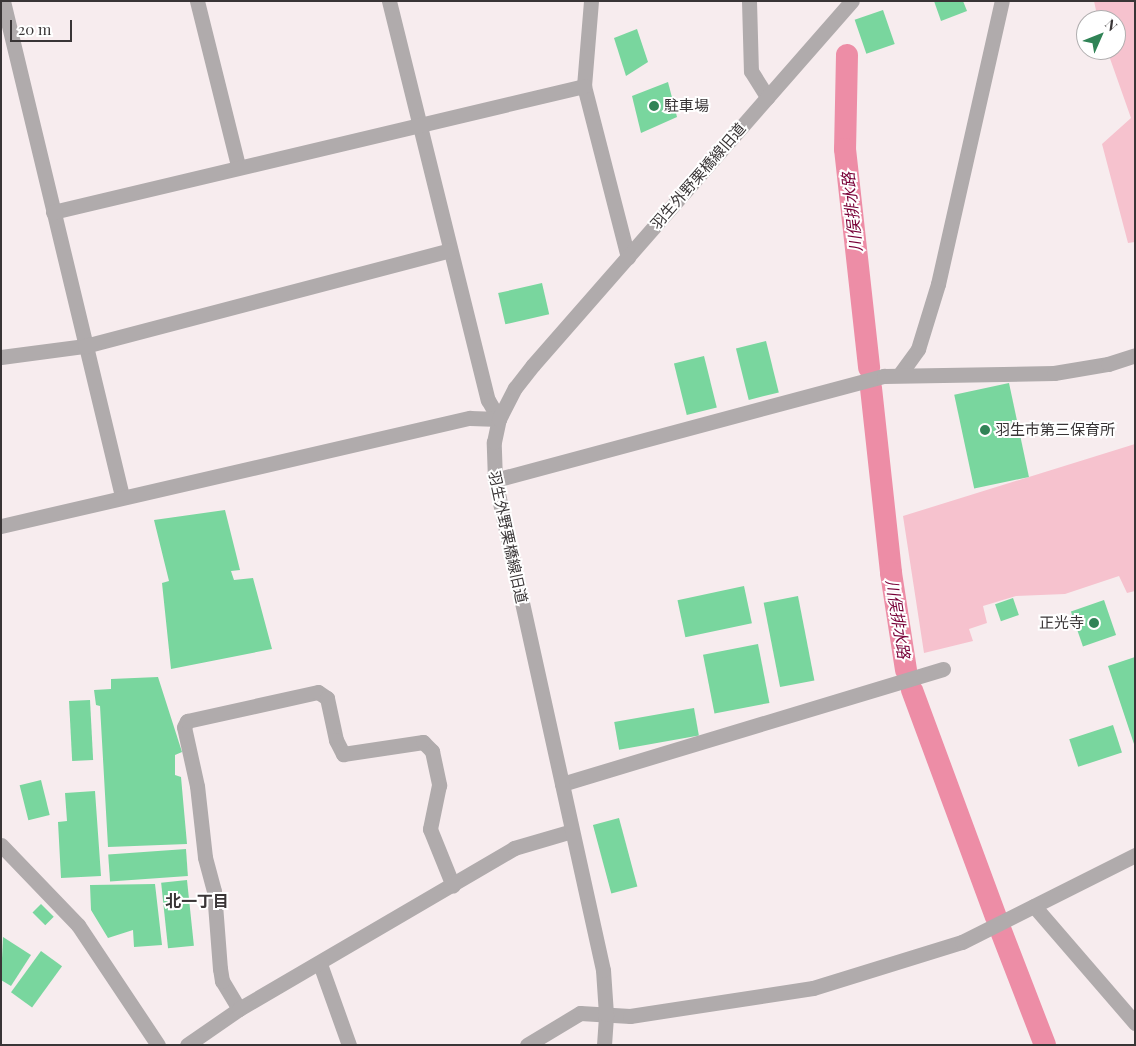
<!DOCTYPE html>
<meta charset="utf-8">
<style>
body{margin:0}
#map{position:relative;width:1136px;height:1046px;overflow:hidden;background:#f7ecee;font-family:"Playfair Display","Noto Sans JP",serif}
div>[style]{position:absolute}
.green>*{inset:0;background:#f6c2ce}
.canal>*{height:22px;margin:-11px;padding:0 11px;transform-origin:11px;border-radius:11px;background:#ed8da6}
.building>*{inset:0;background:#79d69e;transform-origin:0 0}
.minor>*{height:15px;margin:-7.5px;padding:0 7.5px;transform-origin:7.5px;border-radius:7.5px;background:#b0abac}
.dots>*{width:14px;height:14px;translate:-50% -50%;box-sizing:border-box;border:2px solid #fff;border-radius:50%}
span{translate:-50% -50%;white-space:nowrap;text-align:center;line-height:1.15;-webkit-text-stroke:4px #fff;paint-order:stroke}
.poi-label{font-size:15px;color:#393536}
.left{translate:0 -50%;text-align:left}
.right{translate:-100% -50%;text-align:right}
.street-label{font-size:15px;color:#393536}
.water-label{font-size:16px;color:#780037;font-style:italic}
.neighbourhood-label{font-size:16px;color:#393536;font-weight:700}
.frame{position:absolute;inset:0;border:2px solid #393536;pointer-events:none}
.north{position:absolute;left:1076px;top:10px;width:50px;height:50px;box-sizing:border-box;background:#fff;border:1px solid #b0aeaf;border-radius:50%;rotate:46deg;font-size:14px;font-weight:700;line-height:20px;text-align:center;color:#393536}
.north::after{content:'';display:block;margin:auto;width:18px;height:22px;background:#308356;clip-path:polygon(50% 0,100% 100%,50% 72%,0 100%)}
.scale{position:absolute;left:10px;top:20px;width:62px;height:22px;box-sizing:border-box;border:2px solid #393536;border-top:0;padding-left:6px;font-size:15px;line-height:18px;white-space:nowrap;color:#393536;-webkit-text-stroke:4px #fff;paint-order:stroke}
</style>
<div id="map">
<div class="green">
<div style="clip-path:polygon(1094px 1px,1135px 1px,1135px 242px,1128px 243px,1102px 144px,1131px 118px,1107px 50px,1116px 50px,1116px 20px,1098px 20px)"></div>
<div style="clip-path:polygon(1135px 444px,1135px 591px,1127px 593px,1119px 576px,1065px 594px,1016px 596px,983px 606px,987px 623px,969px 629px,973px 641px,924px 653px,903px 516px)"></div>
</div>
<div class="canal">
<div style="left:847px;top:55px;width:94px;rotate:91.2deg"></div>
<div style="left:845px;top:149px;width:220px;rotate:83.7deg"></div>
<div style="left:871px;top:388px;width:186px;rotate:83.8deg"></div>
<div style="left:891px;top:573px;width:98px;rotate:81.2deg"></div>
<div style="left:912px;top:690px;width:242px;rotate:69.7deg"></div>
<div style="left:1001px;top:931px;width:122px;rotate:68.9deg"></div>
</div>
<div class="building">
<div style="clip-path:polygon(934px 1px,963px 1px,967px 11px,941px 21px)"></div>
<div style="left:883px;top:10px;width:36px;height:30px;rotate:71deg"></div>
<div style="clip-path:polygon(637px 29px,648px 62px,626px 76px,614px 38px)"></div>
<div style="clip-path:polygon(668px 82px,677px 117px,641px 133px,632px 96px)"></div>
<div style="left:542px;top:283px;width:32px;height:45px;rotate:77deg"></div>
<div style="left:766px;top:341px;width:53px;height:31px;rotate:76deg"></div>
<div style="left:704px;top:356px;width:53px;height:31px;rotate:76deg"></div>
<div style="left:1009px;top:383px;width:96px;height:56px;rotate:78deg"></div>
<div style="clip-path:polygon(225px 510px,240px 570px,231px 571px,234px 580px,253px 578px,272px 649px,171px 669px,162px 583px,169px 581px,154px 520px)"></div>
<div style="left:744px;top:586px;width:38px;height:68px;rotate:78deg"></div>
<div style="left:798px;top:596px;width:86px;height:35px;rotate:79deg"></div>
<div style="left:1013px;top:598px;width:18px;height:19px;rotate:71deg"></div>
<div style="left:1104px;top:600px;width:37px;height:35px;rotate:71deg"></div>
<div style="left:758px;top:644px;width:60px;height:56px;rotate:79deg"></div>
<div style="clip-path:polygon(1135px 657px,1135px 743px,1134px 744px,1108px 666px)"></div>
<div style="clip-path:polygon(158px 677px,182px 752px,175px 755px,175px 775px,181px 777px,187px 844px,108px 847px,100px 706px,96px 705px,94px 690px,111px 689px,111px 679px)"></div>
<div style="left:90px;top:700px;width:60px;height:21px;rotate:87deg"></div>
<div style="left:694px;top:708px;width:28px;height:81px;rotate:80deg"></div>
<div style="left:1113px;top:725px;width:29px;height:46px;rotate:72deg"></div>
<div style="left:41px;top:780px;width:36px;height:22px;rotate:76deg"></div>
<div style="clip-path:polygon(95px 791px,101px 876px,61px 878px,58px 822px,67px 821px,65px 793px)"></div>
<div style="left:619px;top:818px;width:71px;height:27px;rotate:75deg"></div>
<div style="left:186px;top:849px;width:27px;height:78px;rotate:86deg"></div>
<div style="left:187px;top:880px;width:66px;height:26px;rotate:84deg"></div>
<div style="clip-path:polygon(155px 884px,162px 945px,134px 947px,133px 930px,108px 938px,91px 910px,90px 885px)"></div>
<div style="left:41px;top:904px;width:18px;height:12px;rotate:45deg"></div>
<div style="clip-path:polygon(3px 937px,31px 955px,11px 986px,1px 980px)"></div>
<div style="left:41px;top:951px;width:26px;height:51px;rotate:36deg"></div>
</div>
<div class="minor">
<div style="left:3px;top:1px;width:509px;rotate:76.48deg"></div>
<div style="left:197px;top:1px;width:169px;rotate:76deg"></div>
<div style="left:389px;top:1px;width:411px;rotate:76.1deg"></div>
<div style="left:488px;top:400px;width:22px;rotate:60deg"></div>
<div style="left:591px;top:1px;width:85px;rotate:94.7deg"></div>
<div style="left:584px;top:86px;width:177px;rotate:75.6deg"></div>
<div style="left:749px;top:1px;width:70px;rotate:88.4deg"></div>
<div style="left:751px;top:71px;width:31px;rotate:58deg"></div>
<div style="left:53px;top:212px;width:546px;rotate:-13.35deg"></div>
<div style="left:1px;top:357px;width:85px;rotate:-7.5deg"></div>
<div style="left:85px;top:346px;width:377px;rotate:-14.7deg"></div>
<div style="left:900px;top:374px;width:31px;rotate:-54deg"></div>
<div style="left:918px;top:349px;width:68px;rotate:-72.9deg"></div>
<div style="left:938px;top:284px;width:290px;rotate:-77.3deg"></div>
<div style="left:495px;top:480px;width:403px;rotate:-15deg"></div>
<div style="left:884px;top:376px;width:170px;rotate:-1deg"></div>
<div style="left:1054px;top:373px;width:55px;rotate:-9.5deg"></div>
<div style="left:1108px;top:364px;width:28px;rotate:-18deg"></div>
<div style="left:1px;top:526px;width:481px;rotate:-13deg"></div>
<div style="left:470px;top:418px;width:29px;rotate:2deg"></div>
<div style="left:562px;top:784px;width:398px;rotate:-16.8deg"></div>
<div style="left:1px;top:845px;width:111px;rotate:46.1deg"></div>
<div style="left:78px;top:925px;width:144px;rotate:56.3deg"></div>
<div style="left:1034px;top:906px;width:155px;rotate:49.2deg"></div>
<div style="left:320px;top:964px;width:86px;rotate:70.3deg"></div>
<div style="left:239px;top:1009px;width:33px;rotate:-121deg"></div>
<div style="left:222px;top:981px;width:12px;rotate:-99deg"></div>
<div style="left:220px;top:969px;width:78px;rotate:-94.4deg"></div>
<div style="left:214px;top:891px;width:35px;rotate:-105deg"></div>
<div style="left:205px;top:857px;width:71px;rotate:-96.4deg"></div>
<div style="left:197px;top:786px;width:60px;rotate:-102.4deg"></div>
<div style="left:184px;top:727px;width:7px;rotate:-63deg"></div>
<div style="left:187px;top:721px;width:134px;rotate:-12.5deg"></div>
<div style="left:318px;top:692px;width:11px;rotate:34deg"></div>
<div style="left:327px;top:698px;width:43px;rotate:77.9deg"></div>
<div style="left:336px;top:740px;width:16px;rotate:63deg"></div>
<div style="left:343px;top:754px;width:81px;rotate:-8.5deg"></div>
<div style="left:423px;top:742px;width:13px;rotate:45deg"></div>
<div style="left:432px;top:751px;width:35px;rotate:78deg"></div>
<div style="left:439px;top:785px;width:45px;rotate:101.6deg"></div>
<div style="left:430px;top:829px;width:61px;rotate:68deg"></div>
<div style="left:187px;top:1045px;width:63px;rotate:-34.7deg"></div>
<div style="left:239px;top:1009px;width:319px;rotate:-30.3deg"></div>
<div style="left:514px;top:848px;width:60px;rotate:-16.3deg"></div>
<div style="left:527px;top:1045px;width:62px;rotate:-31.1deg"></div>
<div style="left:580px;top:1013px;width:50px;rotate:3.4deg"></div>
<div style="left:630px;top:1016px;width:185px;rotate:-8.7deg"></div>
<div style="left:813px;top:988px;width:156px;rotate:-17.2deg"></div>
<div style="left:962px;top:942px;width:194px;rotate:-26.7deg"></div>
<div style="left:604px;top:1045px;width:31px;rotate:-86deg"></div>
<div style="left:606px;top:1014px;width:44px;rotate:-93.9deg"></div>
<div style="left:603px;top:970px;width:502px;rotate:-102.43deg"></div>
<div style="left:495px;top:480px;width:38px;rotate:-92deg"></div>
<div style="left:494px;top:442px;width:24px;rotate:-78deg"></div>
<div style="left:499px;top:419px;width:35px;rotate:-63deg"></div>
<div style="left:515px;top:388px;width:29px;rotate:-52deg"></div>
<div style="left:533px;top:365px;width:484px;rotate:-48.8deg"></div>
</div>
<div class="dots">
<div style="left:654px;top:106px;background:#308356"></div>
<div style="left:985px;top:430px;background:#308356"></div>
<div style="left:1094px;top:623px;background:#308356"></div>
</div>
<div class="poi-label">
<span class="left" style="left:664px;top:106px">駐車場</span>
<span class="left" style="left:995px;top:430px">羽生市第三保育所</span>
<span class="right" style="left:1084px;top:623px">正光寺</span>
</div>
<div class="street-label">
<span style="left:698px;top:176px;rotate:-49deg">羽生外野栗橋線旧道</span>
<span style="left:508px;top:537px;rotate:78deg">羽生外野栗橋線旧道</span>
</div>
<div class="water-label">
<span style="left:852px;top:212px;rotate:-96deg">川俣排水路</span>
<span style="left:898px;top:619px;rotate:81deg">川俣排水路</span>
</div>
<div class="neighbourhood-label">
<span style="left:197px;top:901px">北一丁目</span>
</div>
<div class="frame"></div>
<div class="north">N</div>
<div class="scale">20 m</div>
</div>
